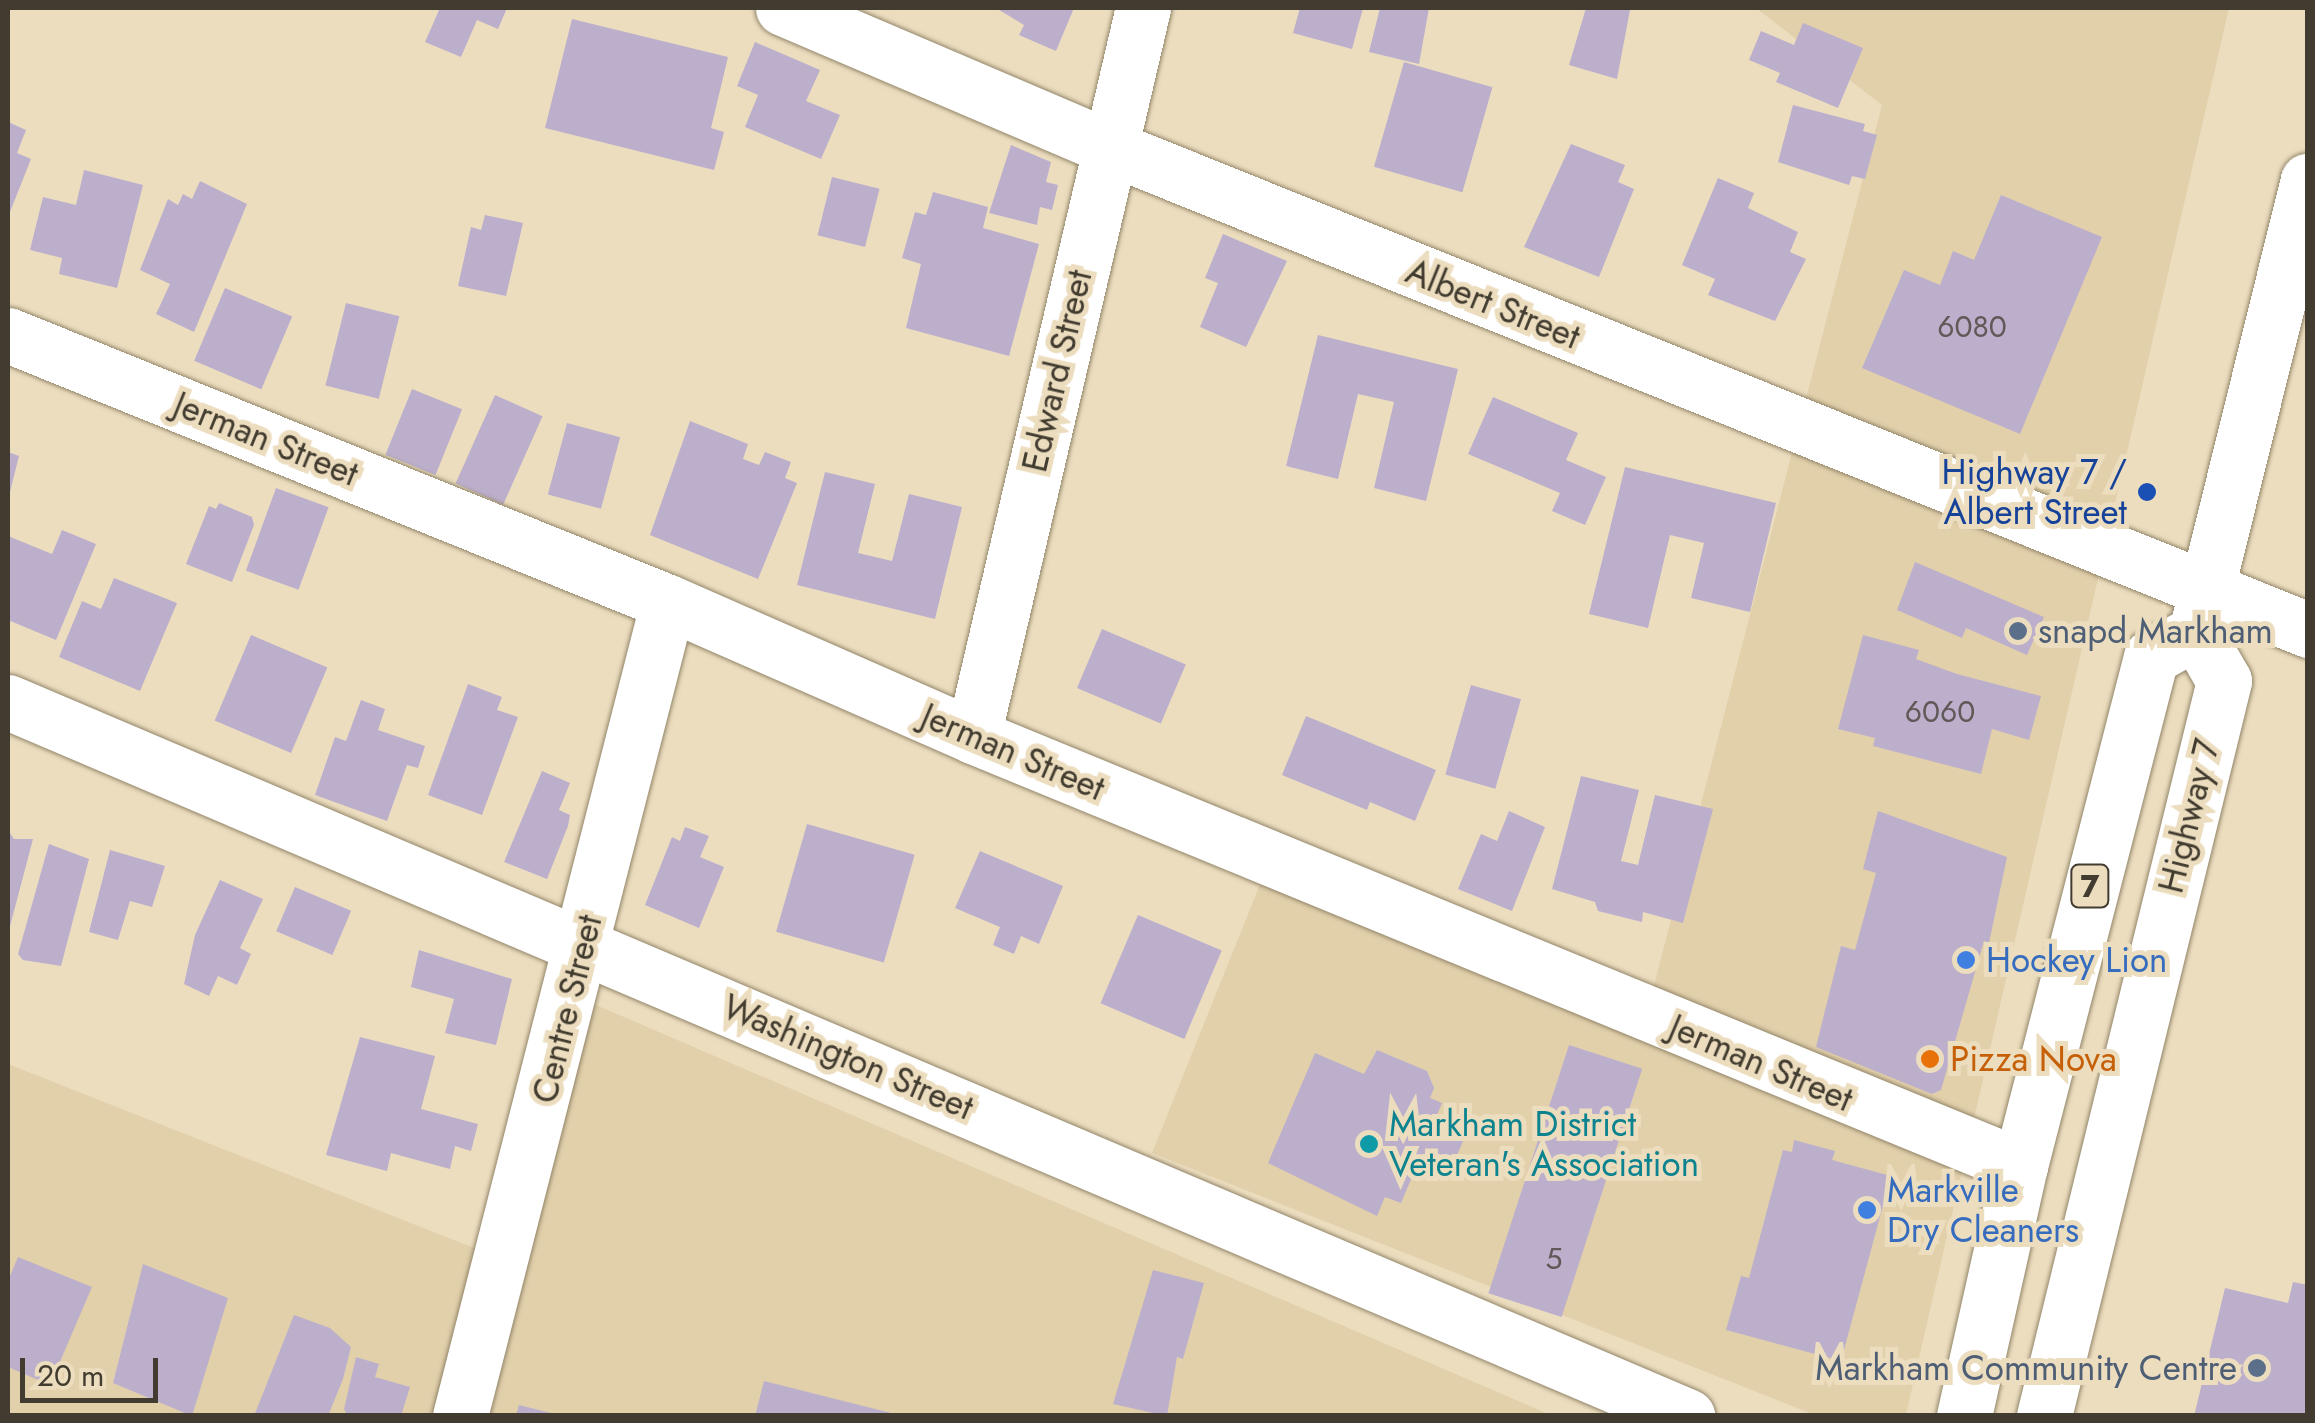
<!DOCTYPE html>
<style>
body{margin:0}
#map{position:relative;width:2315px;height:1423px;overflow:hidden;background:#ecddbf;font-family:Jost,sans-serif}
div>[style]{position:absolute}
.built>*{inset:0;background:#e2d0ab}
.building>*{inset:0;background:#bcafcc;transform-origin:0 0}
.roads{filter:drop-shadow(0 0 2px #928569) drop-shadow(0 0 2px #928569)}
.minor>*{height:55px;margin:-27.5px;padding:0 27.5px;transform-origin:27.5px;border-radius:27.5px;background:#fff}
.major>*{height:55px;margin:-27.5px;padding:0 27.5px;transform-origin:27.5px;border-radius:27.5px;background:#fff}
.dots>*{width:28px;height:28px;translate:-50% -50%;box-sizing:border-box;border:5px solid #ecddbf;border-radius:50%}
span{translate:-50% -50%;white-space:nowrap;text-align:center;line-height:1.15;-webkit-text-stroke:10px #ecddbf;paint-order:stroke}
.number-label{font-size:30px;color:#605957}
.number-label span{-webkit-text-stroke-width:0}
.shield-label span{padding:2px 8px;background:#ecddbf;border:2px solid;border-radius:8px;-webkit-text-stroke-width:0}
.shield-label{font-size:32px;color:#423c30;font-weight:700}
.street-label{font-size:35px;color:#423c30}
.transit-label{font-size:35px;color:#164399}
.right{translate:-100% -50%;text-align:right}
.service-label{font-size:35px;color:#4e5e75}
.left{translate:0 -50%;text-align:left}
.shop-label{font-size:35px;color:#366cbe}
.food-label{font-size:35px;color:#c56008}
.culture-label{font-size:35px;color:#0d838f}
.frame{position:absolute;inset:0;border:10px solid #423c30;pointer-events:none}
.scale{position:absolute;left:20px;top:1358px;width:138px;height:45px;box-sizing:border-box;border:5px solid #423c30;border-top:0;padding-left:12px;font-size:30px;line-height:35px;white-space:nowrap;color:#423c30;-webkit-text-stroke:8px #ecddbf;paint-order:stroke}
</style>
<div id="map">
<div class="built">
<div style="clip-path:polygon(1756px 8px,2229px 8px,1906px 1415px,1815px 1415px,1152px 1153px,1279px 837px,1652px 993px,1882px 105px)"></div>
<div style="clip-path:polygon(582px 999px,1551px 1415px,8px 1415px,8px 1064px,502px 1259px)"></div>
</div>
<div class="building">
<div style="clip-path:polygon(440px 8px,507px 8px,498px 29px,477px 20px,461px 57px,425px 42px)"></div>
<div style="clip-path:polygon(996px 8px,1074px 8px,1056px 51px,1019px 35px,1024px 25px)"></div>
<div style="clip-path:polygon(1300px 8px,1363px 8px,1352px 49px,1293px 33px)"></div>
<div style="clip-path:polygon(1380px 8px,1429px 8px,1419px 64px,1369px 52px)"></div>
<div style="clip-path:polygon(1586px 8px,1630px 10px,1617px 79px,1569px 65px)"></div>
<div style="clip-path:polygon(572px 19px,728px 57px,711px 128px,724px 132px,714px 170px,545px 128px)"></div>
<div style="clip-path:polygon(1803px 23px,1863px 48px,1838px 108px,1776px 82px,1780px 73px,1749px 60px,1761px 31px,1794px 45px)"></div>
<div style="clip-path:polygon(755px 42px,820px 70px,806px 101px,840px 115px,821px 159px,745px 127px,758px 95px,737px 86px)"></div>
<div style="left:1404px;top:62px;width:92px;height:109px;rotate:16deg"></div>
<div style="clip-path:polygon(1793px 105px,1865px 124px,1863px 131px,1877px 135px,1865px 179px,1852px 176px,1849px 185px,1778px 162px)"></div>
<div style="clip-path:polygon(8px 122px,26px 130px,17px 153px,31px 159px,8px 217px)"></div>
<div style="clip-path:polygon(1571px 144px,1625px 165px,1618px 182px,1634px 189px,1599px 277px,1524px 247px)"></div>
<div style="clip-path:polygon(1011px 145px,1051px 162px,1046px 182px,1058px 185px,1052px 210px,1040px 207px,1037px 225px,989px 213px)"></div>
<div style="clip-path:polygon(84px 170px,143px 185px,117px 288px,59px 274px,62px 258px,30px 250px,43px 197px,76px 205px)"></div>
<div style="left:832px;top:177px;width:49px;height:60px;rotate:14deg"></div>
<div style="clip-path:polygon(1718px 178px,1754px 193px,1748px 208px,1798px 232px,1790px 252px,1806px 259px,1775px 321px,1708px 295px,1715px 279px,1682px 265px)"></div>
<div style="clip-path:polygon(200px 181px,247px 204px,194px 332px,156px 314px,170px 284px,140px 270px,168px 199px,178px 205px,183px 194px,192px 199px)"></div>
<div style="clip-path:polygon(933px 192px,988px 207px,983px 228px,1039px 244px,1009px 356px,906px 328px,921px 264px,902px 258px,915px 212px,926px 215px)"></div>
<div style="clip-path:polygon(2001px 195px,2102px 237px,2020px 434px,1862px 368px,1904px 270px,1940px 285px,1953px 251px,1974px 260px)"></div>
<div style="clip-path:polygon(485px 215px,523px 223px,506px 296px,458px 286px,471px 227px,481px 230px)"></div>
<div style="clip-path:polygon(1223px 234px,1287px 261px,1246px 347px,1200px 327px,1218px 283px,1205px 278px)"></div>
<div style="left:225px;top:288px;width:73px;height:79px;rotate:23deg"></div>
<div style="left:346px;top:303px;width:55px;height:85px;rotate:14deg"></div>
<div style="clip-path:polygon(1318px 335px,1458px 369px,1426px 501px,1374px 488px,1394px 402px,1358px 394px,1338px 479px,1286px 466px)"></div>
<div style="left:412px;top:389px;width:54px;height:71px;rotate:22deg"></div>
<div style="left:495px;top:395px;width:52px;height:97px;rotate:24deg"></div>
<div style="clip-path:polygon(1493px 397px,1578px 433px,1566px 460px,1606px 477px,1585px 525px,1552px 511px,1560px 493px,1468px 454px)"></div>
<div style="clip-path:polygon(690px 421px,748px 444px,743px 459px,759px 465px,765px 452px,791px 462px,785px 478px,797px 483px,758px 579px,650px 535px)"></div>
<div style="left:567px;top:423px;width:55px;height:74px;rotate:15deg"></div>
<div style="clip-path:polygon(8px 452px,19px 456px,8px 500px)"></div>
<div style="clip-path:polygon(1625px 467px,1776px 503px,1750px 612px,1691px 598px,1704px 543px,1670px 535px,1648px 628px,1589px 614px)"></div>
<div style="clip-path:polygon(825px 472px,875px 484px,858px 553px,892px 561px,909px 494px,962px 507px,935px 619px,797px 585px)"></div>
<div style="left:276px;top:488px;width:56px;height:88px;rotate:20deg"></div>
<div style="clip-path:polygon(219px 503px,252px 517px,254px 525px,232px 582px,186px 564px,209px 506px,216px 509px)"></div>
<div style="clip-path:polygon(62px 530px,96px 544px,56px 640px,8px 620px,8px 536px,52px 554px)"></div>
<div style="clip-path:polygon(1915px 562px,2044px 617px,2027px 655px,1966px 628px,1962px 638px,1897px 610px)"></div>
<div style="clip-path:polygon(114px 578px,177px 603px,140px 691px,59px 657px,82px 601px,101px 609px)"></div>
<div style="left:1102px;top:629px;width:91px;height:64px;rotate:23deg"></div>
<div style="left:251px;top:635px;width:83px;height:93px;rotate:23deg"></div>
<div style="clip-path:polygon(1863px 635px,1919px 650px,1916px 659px,1957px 674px,2041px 696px,2029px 740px,1992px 729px,1981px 774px,1873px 746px,1875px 738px,1838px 729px)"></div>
<div style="clip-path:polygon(468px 684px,502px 697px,497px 710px,518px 717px,482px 815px,428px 795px)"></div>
<div style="left:1471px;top:685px;width:52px;height:93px;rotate:16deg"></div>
<div style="clip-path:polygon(361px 700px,385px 709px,378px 730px,425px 746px,418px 768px,407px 765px,387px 821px,315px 795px,335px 737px,346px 741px)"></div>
<div style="clip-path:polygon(1306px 716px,1436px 770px,1415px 821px,1370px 802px,1367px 810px,1282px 775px)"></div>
<div style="clip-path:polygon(542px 771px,570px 783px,559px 810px,570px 815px,568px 826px,547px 879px,504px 862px)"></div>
<div style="clip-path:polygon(1581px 776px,1639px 790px,1621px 861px,1638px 865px,1655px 795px,1713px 809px,1683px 923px,1643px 912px,1642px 922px,1598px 911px,1595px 902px,1552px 889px)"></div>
<div style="clip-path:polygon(1509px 811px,1545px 827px,1512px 911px,1458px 889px,1481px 834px,1497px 841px)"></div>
<div style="clip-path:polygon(1878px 811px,2007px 857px,1989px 943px,1984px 941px,1941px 1090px,1932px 1094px,1816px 1047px,1841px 946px,1855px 950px,1876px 873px,1863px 869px)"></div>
<div style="left:807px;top:824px;width:112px;height:112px;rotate:16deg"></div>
<div style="clip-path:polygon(685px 827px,709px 836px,700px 857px,724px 867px,699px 928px,645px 905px,672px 837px,680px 841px)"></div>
<div style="clip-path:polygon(8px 830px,14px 839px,33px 839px,9px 930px)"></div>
<div style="clip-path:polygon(49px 844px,89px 859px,61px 966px,23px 960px,18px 954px)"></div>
<div style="clip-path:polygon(110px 850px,165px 866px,152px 907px,130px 901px,118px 940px,89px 932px)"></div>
<div style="clip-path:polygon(980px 851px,1063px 886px,1039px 944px,1021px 936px,1014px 954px,993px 945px,1000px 927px,955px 908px)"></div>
<div style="clip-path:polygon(220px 880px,263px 899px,240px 948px,251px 954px,237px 985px,218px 976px,209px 996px,184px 984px,195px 935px)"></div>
<div style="left:295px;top:887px;width:61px;height:48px;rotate:23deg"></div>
<div style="left:1138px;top:915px;width:91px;height:96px;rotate:23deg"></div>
<div style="clip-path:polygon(419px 950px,512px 979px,496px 1045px,445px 1033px,454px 999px,411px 987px)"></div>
<div style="clip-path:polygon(360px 1037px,435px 1056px,421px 1109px,478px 1124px,471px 1151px,455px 1146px,450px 1169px,391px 1153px,387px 1171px,326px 1155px)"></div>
<div style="left:1569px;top:1045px;width:77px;height:261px;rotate:18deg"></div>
<div style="clip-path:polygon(1377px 1050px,1427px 1071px,1434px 1088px,1430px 1098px,1442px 1103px,1437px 1115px,1469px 1128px,1449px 1173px,1419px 1160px,1401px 1203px,1385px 1197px,1377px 1216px,1268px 1163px,1315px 1053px,1364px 1074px)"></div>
<div style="clip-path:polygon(1794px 1140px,1835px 1151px,1832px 1160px,1891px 1176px,1841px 1361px,1726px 1330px,1741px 1276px,1749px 1278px,1783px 1150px,1792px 1152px)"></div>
<div style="clip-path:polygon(18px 1257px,92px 1287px,50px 1385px,8px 1367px,8px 1281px)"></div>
<div style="clip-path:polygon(143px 1264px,228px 1298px,192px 1416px,113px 1383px)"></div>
<div style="clip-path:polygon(1153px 1270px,1204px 1283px,1183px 1359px,1177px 1357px,1167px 1416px,1113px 1404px)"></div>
<div style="clip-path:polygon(2293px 1282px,2308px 1285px,2308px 1416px,2194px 1416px,2225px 1288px,2288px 1303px)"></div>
<div style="clip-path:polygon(294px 1315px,330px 1328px,351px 1347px,343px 1379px,328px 1416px,254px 1416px)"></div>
<div style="clip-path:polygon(356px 1357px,379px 1364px,375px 1377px,410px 1387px,401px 1416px,348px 1416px,344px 1409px)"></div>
<div style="clip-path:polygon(764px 1381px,895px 1414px,895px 1416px,755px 1416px)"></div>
<div style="clip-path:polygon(519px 1405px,555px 1414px,555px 1416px,516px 1416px)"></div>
</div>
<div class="roads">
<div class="minor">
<div style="left:783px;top:8px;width:354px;rotate:23.1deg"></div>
<div style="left:1109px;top:147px;width:1293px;rotate:21.94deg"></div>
<div style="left:8px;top:335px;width:712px;rotate:22.03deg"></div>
<div style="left:668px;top:602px;width:333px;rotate:23.7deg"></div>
<div style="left:973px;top:736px;width:1132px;rotate:22.33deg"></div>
<div style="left:8px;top:702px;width:1825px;rotate:23.04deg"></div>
<div style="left:973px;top:736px;width:748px;rotate:-76.86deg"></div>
<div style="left:460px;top:1416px;width:840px;rotate:-75.67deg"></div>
</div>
<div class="major">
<div style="left:1964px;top:1416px;width:256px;rotate:-77.4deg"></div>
<div style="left:2020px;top:1166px;width:526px;rotate:-75.57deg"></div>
<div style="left:2151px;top:657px;width:51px;rotate:-29.1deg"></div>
<div style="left:2044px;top:1416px;width:757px;rotate:-76.24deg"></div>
<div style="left:2224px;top:681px;width:56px;rotate:-119.7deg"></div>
<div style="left:2196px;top:632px;width:465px;rotate:-76.1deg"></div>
</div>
</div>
<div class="dots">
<div style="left:2147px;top:492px;background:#1a4fb4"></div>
<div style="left:2018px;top:631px;background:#5c6f8a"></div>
<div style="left:1966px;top:960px;background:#3f7fe0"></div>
<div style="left:1930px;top:1059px;background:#e8710a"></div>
<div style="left:1369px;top:1144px;background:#0f9aa8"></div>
<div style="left:1867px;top:1210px;background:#3f7fe0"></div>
<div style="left:2257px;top:1368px;background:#5c6f8a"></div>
</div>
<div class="number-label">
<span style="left:1972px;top:327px">6080</span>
<span style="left:1940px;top:712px">6060</span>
<span style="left:1554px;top:1259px">5</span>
</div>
<div class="shield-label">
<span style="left:2090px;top:886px">7</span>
</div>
<div class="street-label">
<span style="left:1493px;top:304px;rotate:22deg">Albert Street</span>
<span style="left:1057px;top:371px;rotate:-77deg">Edward Street</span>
<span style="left:266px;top:439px;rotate:22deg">Jerman Street</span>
<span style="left:1013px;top:752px;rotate:23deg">Jerman Street</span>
<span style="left:2189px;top:816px;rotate:-76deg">Highway 7</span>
<span style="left:567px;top:1009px;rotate:-76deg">Centre Street</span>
<span style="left:848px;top:1057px;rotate:23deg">Washington Street</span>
<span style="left:1761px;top:1063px;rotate:23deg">Jerman Street</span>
</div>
<div class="transit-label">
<span class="right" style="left:2127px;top:492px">Highway 7 /<br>Albert Street</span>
</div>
<div class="service-label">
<span class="left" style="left:2038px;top:631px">snapd Markham</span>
<span class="right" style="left:2237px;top:1368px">Markham Community Centre</span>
</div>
<div class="shop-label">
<span class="left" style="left:1986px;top:960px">Hockey Lion</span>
<span class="left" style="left:1887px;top:1210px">Markville<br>Dry Cleaners</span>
</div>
<div class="food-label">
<span class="left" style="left:1950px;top:1059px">Pizza Nova</span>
</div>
<div class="culture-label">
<span class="left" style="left:1389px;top:1144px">Markham District<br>Veteran's Association</span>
</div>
<div class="frame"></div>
<div class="scale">20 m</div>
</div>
